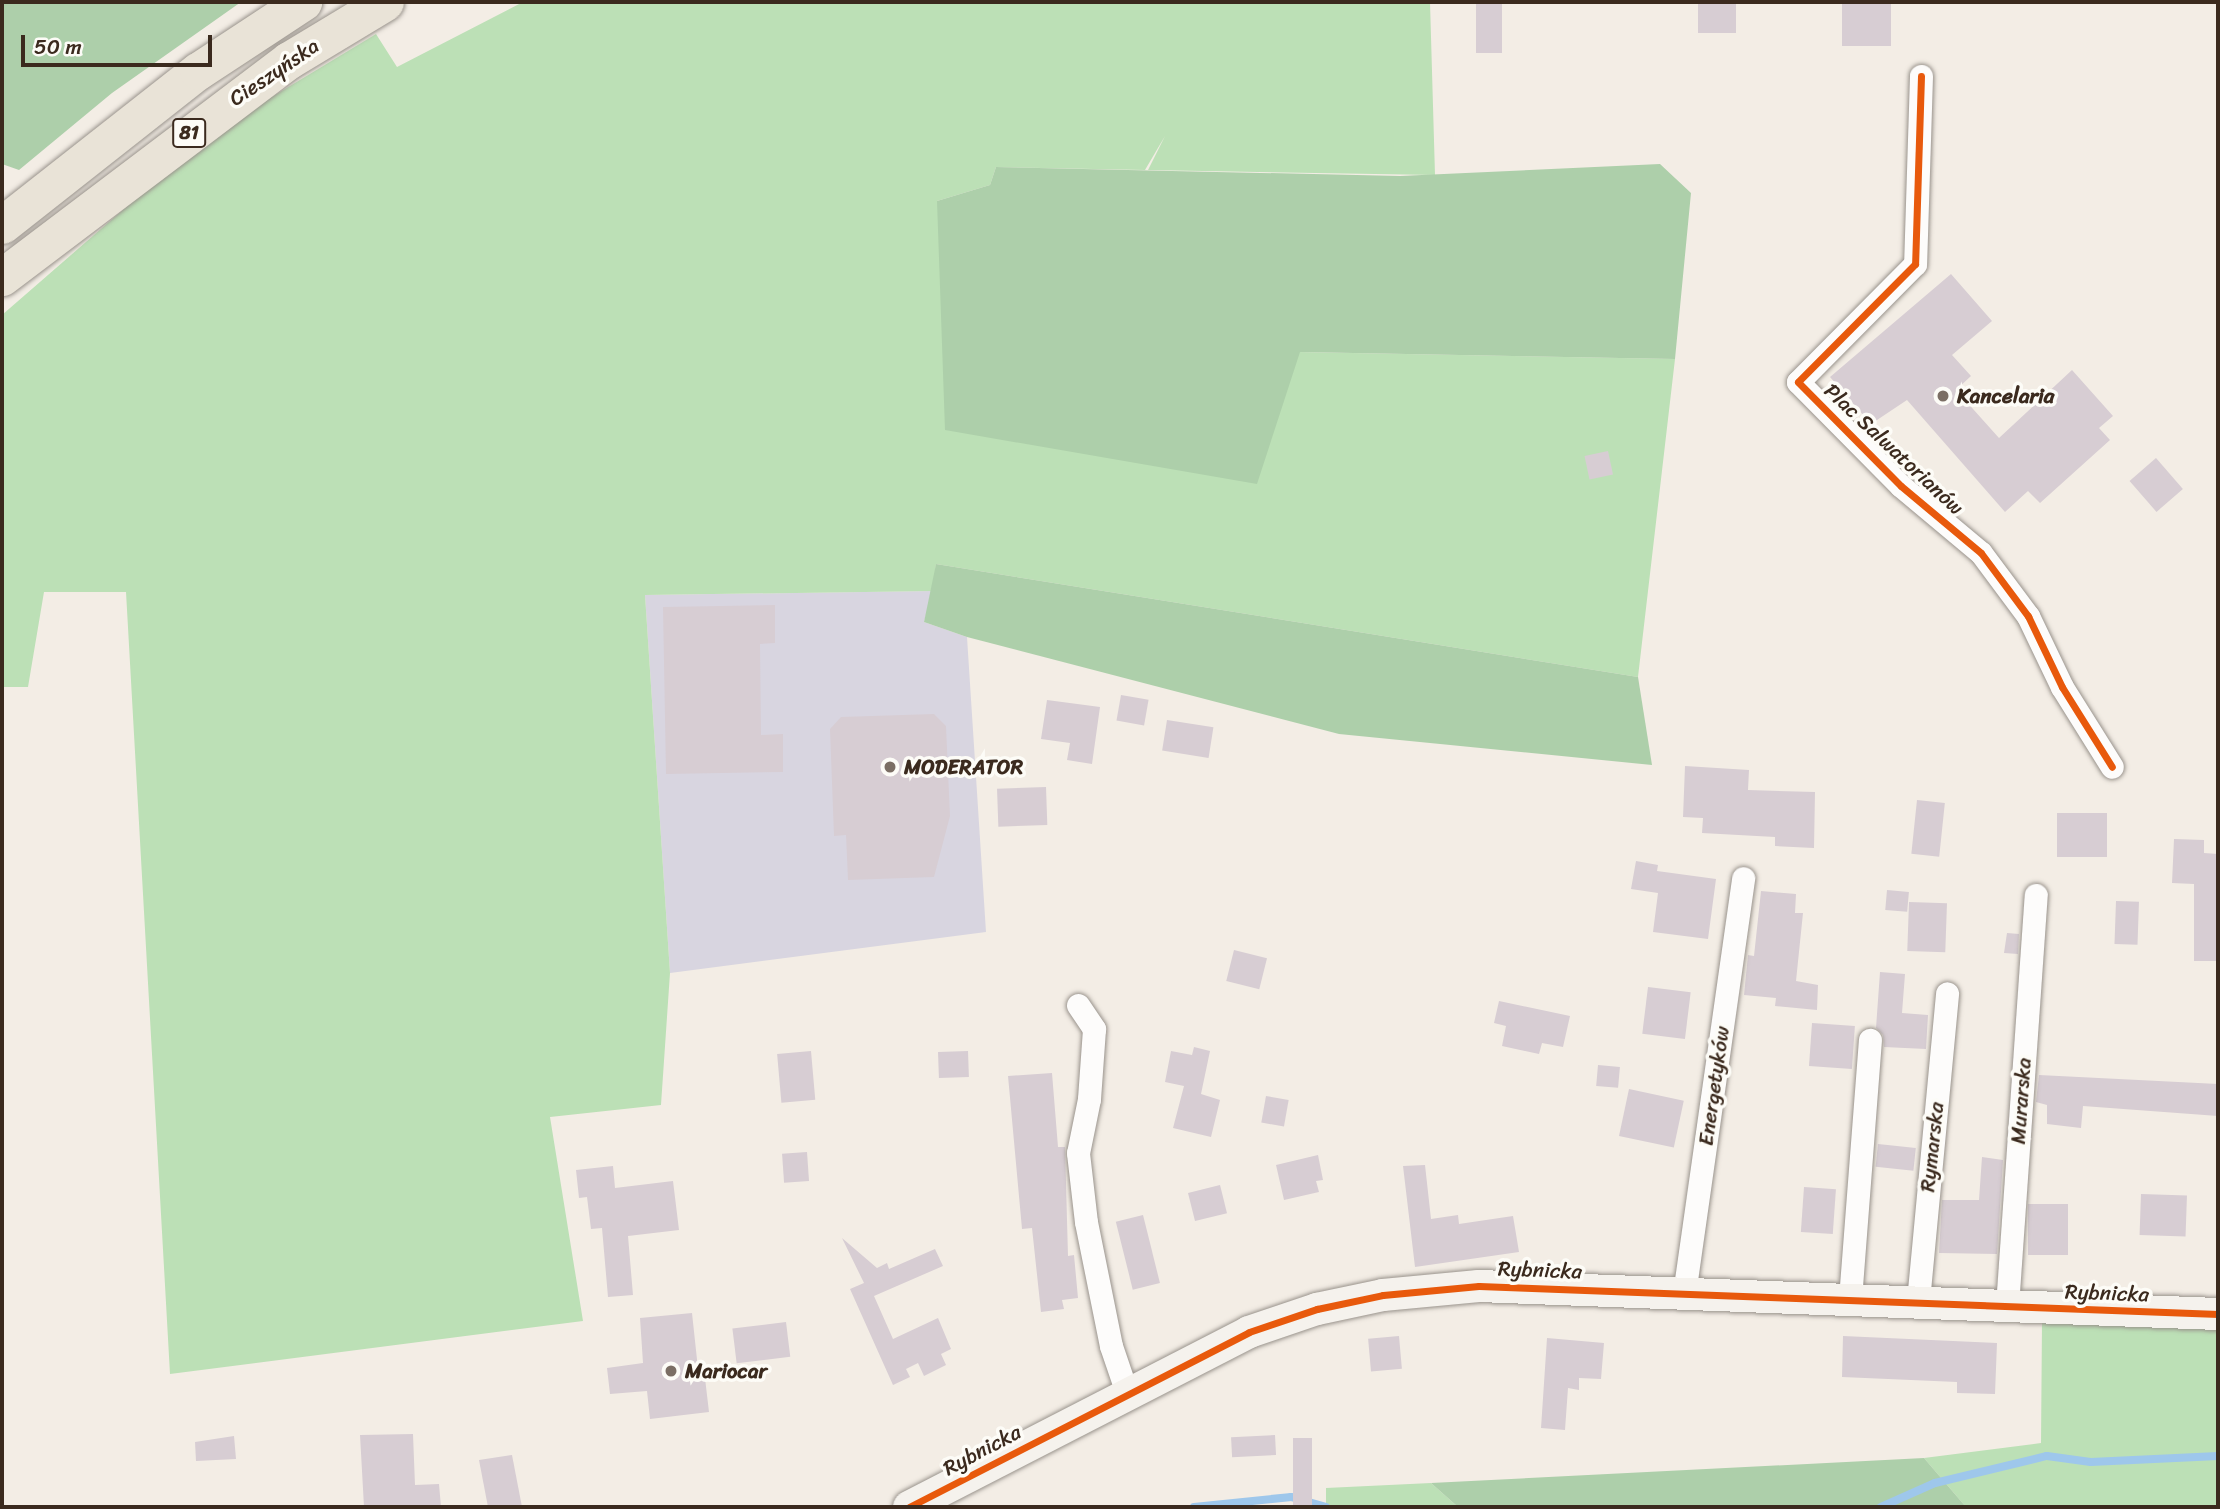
<!DOCTYPE html>
<meta charset="utf-8">
<style>
body{margin:0}
#map{position:relative;width:2220px;height:1509px;overflow:hidden;background:#f3ede5;font-family:Sriracha,sans-serif}
div>[style]{position:absolute}
.industrial>*{inset:0;background:#d8d5e0}
.green>*{inset:0;background:#bce0b6}
.forest>*{inset:0;background:#adcfaa}
.stream>*{height:8px;margin:-4px;padding:0 4px;transform-origin:4px;border-radius:4px;background:#9ec7eb}
.building>*{inset:0;background:#d7cdd3;transform-origin:0 0}
.roads{filter:drop-shadow(0 0 2px #99938c) drop-shadow(0 0 2px #99938c)}
.street>*{height:23px;margin:-11.5px;padding:0 11.5px;transform-origin:11.5px;border-radius:11.5px;background:#fdfcfb}
.secondary>*{height:32px;margin:-16px;padding:0 16px;transform-origin:16px;border-radius:16px;background:#f5f2ed}
.primary>*{height:37px;margin:-18.5px;padding:0 18.5px;transform-origin:18.5px;border-radius:18.5px;background:#e9e3d7}
.cycleway>*{height:7px;margin:-3.5px;padding:0 3.5px;transform-origin:3.5px;border-radius:3.5px;background:#e8590c}
.dots>*{width:19px;height:19px;translate:-50% -50%;box-sizing:border-box;border:4px solid #fdfcf7;border-radius:50%}
span{translate:-50% -50%;white-space:nowrap;text-align:center;line-height:1.15;-webkit-text-stroke:7px #fdfcf7;paint-order:stroke}
.shield-label span{padding:2px 5px;background:#fdfcf7;border:2px solid;border-radius:5px;-webkit-text-stroke-width:0}
.shield-label{font-size:19px;color:#3b2a1e;font-weight:700}
.street-label{font-size:21px;color:#3b2a1e}
.poi-label{font-size:21px;color:#3b2a1e;font-weight:700}
.left{translate:0 -50%;text-align:left}
.frame{position:absolute;inset:0;border:4px solid #3b2a1e;pointer-events:none}
.scale{position:absolute;left:21px;top:35px;width:191px;height:32px;box-sizing:border-box;border:4px solid #3b2a1e;border-top:0;padding-left:9px;font-size:21px;line-height:24px;white-space:nowrap;color:#3b2a1e;-webkit-text-stroke:5px #fdfcf7;paint-order:stroke}
</style>
<div id="map">
<div class="industrial">
<div style="clip-path:polygon(933px 591px,924px 622px,967px 637px,986px 932px,670px 973px,645px 595px)"></div>
</div>
<div class="green">
<div style="clip-path:polygon(523px 2px,1430px 2px,1435px 175px,1148px 170px,1165px 136px,1145px 170px,996px 167px,990px 185px,937px 201px,1299px 352px,1675px 359px,1638px 677px,936px 564px,933px 591px,645px 595px,670px 973px,661px 1105px,550px 1117px,583px 1321px,170px 1374px,126px 592px,44px 592px,28px 687px,2px 687px,2px 315px,209px 135px,376px 34px,397px 67px)"></div>
<div style="clip-path:polygon(2042px 1321px,2218px 1321px,2218px 1507px,1966px 1507px,1924px 1458px,2041px 1443px)"></div>
<div style="clip-path:polygon(1431px 1483px,1458px 1507px,1326px 1507px,1326px 1488px)"></div>
</div>
<div class="forest">
<div style="clip-path:polygon(2px 2px,241px 2px,112px 93px,19px 170px,2px 164px)"></div>
<div style="clip-path:polygon(1660px 164px,1691px 193px,1675px 359px,1300px 352px,1257px 484px,945px 430px,937px 201px,990px 185px,996px 167px,1400px 176px)"></div>
<div style="clip-path:polygon(936px 564px,1638px 677px,1652px 765px,1339px 734px,967px 637px,924px 622px)"></div>
<div style="clip-path:polygon(1924px 1458px,1966px 1507px,1458px 1507px,1431px 1483px)"></div>
</div>
<div class="stream">
<div style="left:1194px;top:1507px;width:98px;rotate:-5.9deg"></div>
<div style="left:1291px;top:1497px;width:36px;rotate:16deg"></div>
<div style="left:1881px;top:1507px;width:59px;rotate:-24deg"></div>
<div style="left:1935px;top:1483px;width:115px;rotate:-13.6deg"></div>
<div style="left:2047px;top:1456px;width:44px;rotate:7.8deg"></div>
<div style="left:2091px;top:1462px;width:127px;rotate:-2.7deg"></div>
</div>
<div class="building">
<div style="left:1476px;top:2px;width:26px;height:51px"></div>
<div style="left:1698px;top:2px;width:38px;height:31px"></div>
<div style="left:1842px;top:2px;width:49px;height:44px"></div>
<div style="clip-path:polygon(1951px 274px,1992px 321px,1952px 355px,1971px 376px,1956px 390px,1999px 438px,2072px 370px,2113px 416px,2099px 428px,2110px 440px,2040px 503px,2028px 491px,2005px 512px,1907px 400px,1871px 424px,1830px 377px)"></div>
<div style="left:1608px;top:451px;width:24px;height:24px;rotate:78deg"></div>
<div style="left:2156px;top:458px;width:41px;height:35px;rotate:49deg"></div>
<div style="clip-path:polygon(775px 605px,775px 643px,760px 644px,761px 735px,783px 734px,783px 772px,666px 774px,663px 607px)"></div>
<div style="left:1121px;top:695px;width:28px;height:26px;rotate:10deg"></div>
<div style="clip-path:polygon(1047px 700px,1100px 707px,1092px 764px,1067px 760px,1070px 743px,1041px 739px)"></div>
<div style="clip-path:polygon(934px 714px,946px 726px,950px 816px,934px 877px,848px 880px,846px 835px,834px 836px,830px 729px,841px 717px)"></div>
<div style="left:1167px;top:720px;width:47px;height:31px;rotate:9deg"></div>
<div style="clip-path:polygon(1685px 766px,1749px 770px,1748px 790px,1815px 792px,1814px 848px,1775px 846px,1775px 837px,1702px 833px,1703px 818px,1683px 817px)"></div>
<div style="left:1046px;top:787px;width:38px;height:49px;rotate:88deg"></div>
<div style="left:1917px;top:800px;width:28px;height:54px;rotate:6deg"></div>
<div style="left:2057px;top:813px;width:50px;height:44px"></div>
<div style="clip-path:polygon(2174px 839px,2204px 840px,2204px 853px,2218px 854px,2218px 961px,2194px 961px,2194px 884px,2172px 883px)"></div>
<div style="clip-path:polygon(1636px 861px,1658px 865px,1657px 871px,1716px 879px,1708px 939px,1653px 932px,1658px 893px,1631px 889px)"></div>
<div style="left:1887px;top:890px;width:22px;height:20px;rotate:5deg"></div>
<div style="clip-path:polygon(1761px 891px,1796px 894px,1795px 913px,1803px 913px,1796px 981px,1818px 985px,1817px 1010px,1775px 1006px,1776px 998px,1744px 995px,1748px 955px,1754px 956px)"></div>
<div style="left:2116px;top:901px;width:23px;height:43px;rotate:2deg"></div>
<div style="left:1909px;top:902px;width:38px;height:49px;rotate:2deg"></div>
<div style="clip-path:polygon(2007px 933px,2019px 934px,2018px 954px,2004px 953px)"></div>
<div style="left:1234px;top:950px;width:34px;height:32px;rotate:14deg"></div>
<div style="clip-path:polygon(1880px 972px,1905px 974px,1902px 1013px,1928px 1015px,1926px 1049px,1884px 1047px,1883px 1035px,1876px 1028px)"></div>
<div style="left:1648px;top:987px;width:43px;height:47px;rotate:7deg"></div>
<div style="clip-path:polygon(1499px 1001px,1570px 1016px,1563px 1047px,1542px 1043px,1539px 1054px,1502px 1046px,1506px 1026px,1494px 1023px)"></div>
<div style="left:1812px;top:1023px;width:43px;height:43px;rotate:4deg"></div>
<div style="clip-path:polygon(1194px 1047px,1210px 1051px,1201px 1094px,1220px 1100px,1211px 1137px,1173px 1128px,1184px 1086px,1165px 1082px,1171px 1051px,1192px 1055px)"></div>
<div style="left:811px;top:1051px;width:49px;height:34px;rotate:85deg"></div>
<div style="left:968px;top:1051px;width:26px;height:30px;rotate:88deg"></div>
<div style="left:1598px;top:1065px;width:22px;height:21px;rotate:5deg"></div>
<div style="clip-path:polygon(1052px 1073px,1058px 1147px,1065px 1147px,1068px 1256px,1074px 1255px,1078px 1298px,1062px 1300px,1064px 1309px,1041px 1312px,1032px 1228px,1022px 1229px,1008px 1076px)"></div>
<div style="clip-path:polygon(2039px 1075px,2218px 1084px,2218px 1116px,2083px 1106px,2081px 1128px,2047px 1124px,2047px 1105px,2036px 1102px)"></div>
<div style="left:1629px;top:1089px;width:56px;height:48px;rotate:12deg"></div>
<div style="left:1266px;top:1096px;width:23px;height:27px;rotate:10deg"></div>
<div style="left:1878px;top:1144px;width:38px;height:23px;rotate:6deg"></div>
<div style="left:807px;top:1152px;width:29px;height:25px;rotate:86deg"></div>
<div style="clip-path:polygon(1318px 1155px,1323px 1180px,1316px 1181px,1319px 1192px,1284px 1200px,1276px 1165px)"></div>
<div style="clip-path:polygon(1982px 1157px,2003px 1160px,1997px 1254px,1939px 1253px,1942px 1200px,1979px 1200px)"></div>
<div style="clip-path:polygon(1425px 1165px,1431px 1219px,1458px 1215px,1459px 1224px,1513px 1216px,1519px 1252px,1415px 1267px,1403px 1166px)"></div>
<div style="clip-path:polygon(613px 1166px,615px 1188px,673px 1181px,679px 1230px,628px 1236px,633px 1295px,608px 1297px,602px 1228px,591px 1229px,587px 1197px,579px 1198px,576px 1170px)"></div>
<div style="left:1220px;top:1185px;width:29px;height:33px;rotate:76deg"></div>
<div style="left:1804px;top:1187px;width:32px;height:45px;rotate:4deg"></div>
<div style="left:2141px;top:1194px;width:46px;height:41px;rotate:2deg"></div>
<div style="left:2028px;top:1204px;width:40px;height:51px"></div>
<div style="left:1143px;top:1215px;width:70px;height:28px;rotate:76deg"></div>
<div style="clip-path:polygon(842px 1238px,877px 1268px,887px 1263px,889px 1269px,935px 1249px,943px 1266px,874px 1296px,893px 1339px,938px 1318px,951px 1349px,941px 1354px,946px 1365px,924px 1376px,918px 1363px,906px 1369px,910px 1377px,893px 1385px,850px 1289px,864px 1283px)"></div>
<div style="clip-path:polygon(692px 1313px,699px 1378px,705px 1378px,709px 1412px,650px 1419px,647px 1391px,610px 1394px,607px 1368px,643px 1363px,640px 1318px)"></div>
<div style="left:786px;top:1322px;width:35px;height:54px;rotate:83deg"></div>
<div style="left:1399px;top:1336px;width:33px;height:31px;rotate:85deg"></div>
<div style="clip-path:polygon(1843px 1336px,1997px 1343px,1995px 1394px,1957px 1393px,1957px 1382px,1842px 1377px)"></div>
<div style="clip-path:polygon(1547px 1338px,1604px 1343px,1601px 1379px,1579px 1378px,1579px 1390px,1568px 1388px,1565px 1430px,1541px 1428px)"></div>
<div style="clip-path:polygon(413px 1434px,415px 1485px,439px 1484px,441px 1507px,364px 1507px,360px 1435px)"></div>
<div style="left:1275px;top:1435px;width:20px;height:44px;rotate:87deg"></div>
<div style="clip-path:polygon(234px 1436px,236px 1459px,196px 1461px,195px 1442px)"></div>
<div style="left:1293px;top:1438px;width:19px;height:69px"></div>
<div style="clip-path:polygon(512px 1455px,522px 1507px,488px 1507px,479px 1460px)"></div>
</div>
<div class="roads">
<div class="street">
<div style="left:1921px;top:76px;width:188px;rotate:91.8deg"></div>
<div style="left:1915px;top:264px;width:166px;rotate:134.8deg"></div>
<div style="left:1798px;top:382px;width:146px;rotate:45.3deg"></div>
<div style="left:1901px;top:486px;width:104px;rotate:39.9deg"></div>
<div style="left:1981px;top:553px;width:79px;rotate:53.3deg"></div>
<div style="left:2028px;top:616px;width:79px;rotate:64.4deg"></div>
<div style="left:2062px;top:687px;width:94px;rotate:58deg"></div>
<div style="left:1078px;top:1005px;width:29px;rotate:56deg"></div>
<div style="left:1094px;top:1029px;width:70px;rotate:94.1deg"></div>
<div style="left:1089px;top:1099px;width:55px;rotate:101.5deg"></div>
<div style="left:1078px;top:1153px;width:69px;rotate:83.4deg"></div>
<div style="left:1086px;top:1222px;width:126px;rotate:78.6deg"></div>
<div style="left:1111px;top:1346px;width:50px;rotate:71.2deg"></div>
<div style="left:1684px;top:1294px;width:420px;rotate:-81.9deg"></div>
<div style="left:1850px;top:1299px;width:260px;rotate:-85.6deg"></div>
<div style="left:1918px;top:1301px;width:309px;rotate:-84.6deg"></div>
<div style="left:2007px;top:1306px;width:412px;rotate:-86deg"></div>
</div>
<div class="secondary">
<div style="left:909px;top:1507px;width:382px;rotate:-27.2deg"></div>
<div style="left:1249px;top:1332px;width:72px;rotate:-18.7deg"></div>
<div style="left:1317px;top:1309px;width:67px;rotate:-12deg"></div>
<div style="left:1383px;top:1295px;width:96px;rotate:-5.4deg"></div>
<div style="left:1479px;top:1286px;width:740px;rotate:2.17deg"></div>
</div>
<div class="primary">
<div style="left:2px;top:225px;width:249px;rotate:-38.2deg"></div>
<div style="left:198px;top:71px;width:126px;rotate:-33.3deg"></div>
<div style="left:2px;top:277px;width:360px;rotate:-37.1deg"></div>
<div style="left:289px;top:60px;width:112px;rotate:-31.1deg"></div>
</div>
</div>
<div class="cycleway">
<div style="left:1921px;top:76px;width:188px;rotate:91.8deg"></div>
<div style="left:1915px;top:264px;width:166px;rotate:134.8deg"></div>
<div style="left:1798px;top:382px;width:146px;rotate:45.3deg"></div>
<div style="left:1901px;top:486px;width:104px;rotate:39.9deg"></div>
<div style="left:1981px;top:553px;width:79px;rotate:53.3deg"></div>
<div style="left:2028px;top:616px;width:79px;rotate:64.4deg"></div>
<div style="left:2062px;top:687px;width:94px;rotate:58deg"></div>
<div style="left:909px;top:1507px;width:382px;rotate:-27.2deg"></div>
<div style="left:1249px;top:1332px;width:72px;rotate:-18.7deg"></div>
<div style="left:1317px;top:1309px;width:67px;rotate:-12deg"></div>
<div style="left:1383px;top:1295px;width:96px;rotate:-5.4deg"></div>
<div style="left:1479px;top:1286px;width:740px;rotate:2.17deg"></div>
</div>
<div class="dots">
<div style="left:1943px;top:396px;background:#7b6e64"></div>
<div style="left:890px;top:767px;background:#7b6e64"></div>
<div style="left:671px;top:1371px;background:#7b6e64"></div>
</div>
<div class="shield-label">
<span style="left:189px;top:133px">81</span>
</div>
<div class="street-label">
<span style="left:274px;top:72px;rotate:-34deg">Cieszyńska</span>
<span style="left:1894px;top:449px;rotate:43deg">Plac Salwatorianów</span>
<span style="left:1714px;top:1086px;rotate:-82deg">Energetyków</span>
<span style="left:2021px;top:1101px;rotate:-86deg">Murarska</span>
<span style="left:1932px;top:1147px;rotate:-84deg">Rymarska</span>
<span style="left:1540px;top:1270px;rotate:2deg">Rybnicka</span>
<span style="left:2107px;top:1293px;rotate:2deg">Rybnicka</span>
<span style="left:982px;top:1450px;rotate:-28deg">Rybnicka</span>
</div>
<div class="poi-label">
<span class="left" style="left:1957px;top:396px">Kancelaria</span>
<span class="left" style="left:904px;top:767px">MODERATOR</span>
<span class="left" style="left:685px;top:1371px">Mariocar</span>
</div>
<div class="frame"></div>
<div class="scale">50 m</div>
</div>
